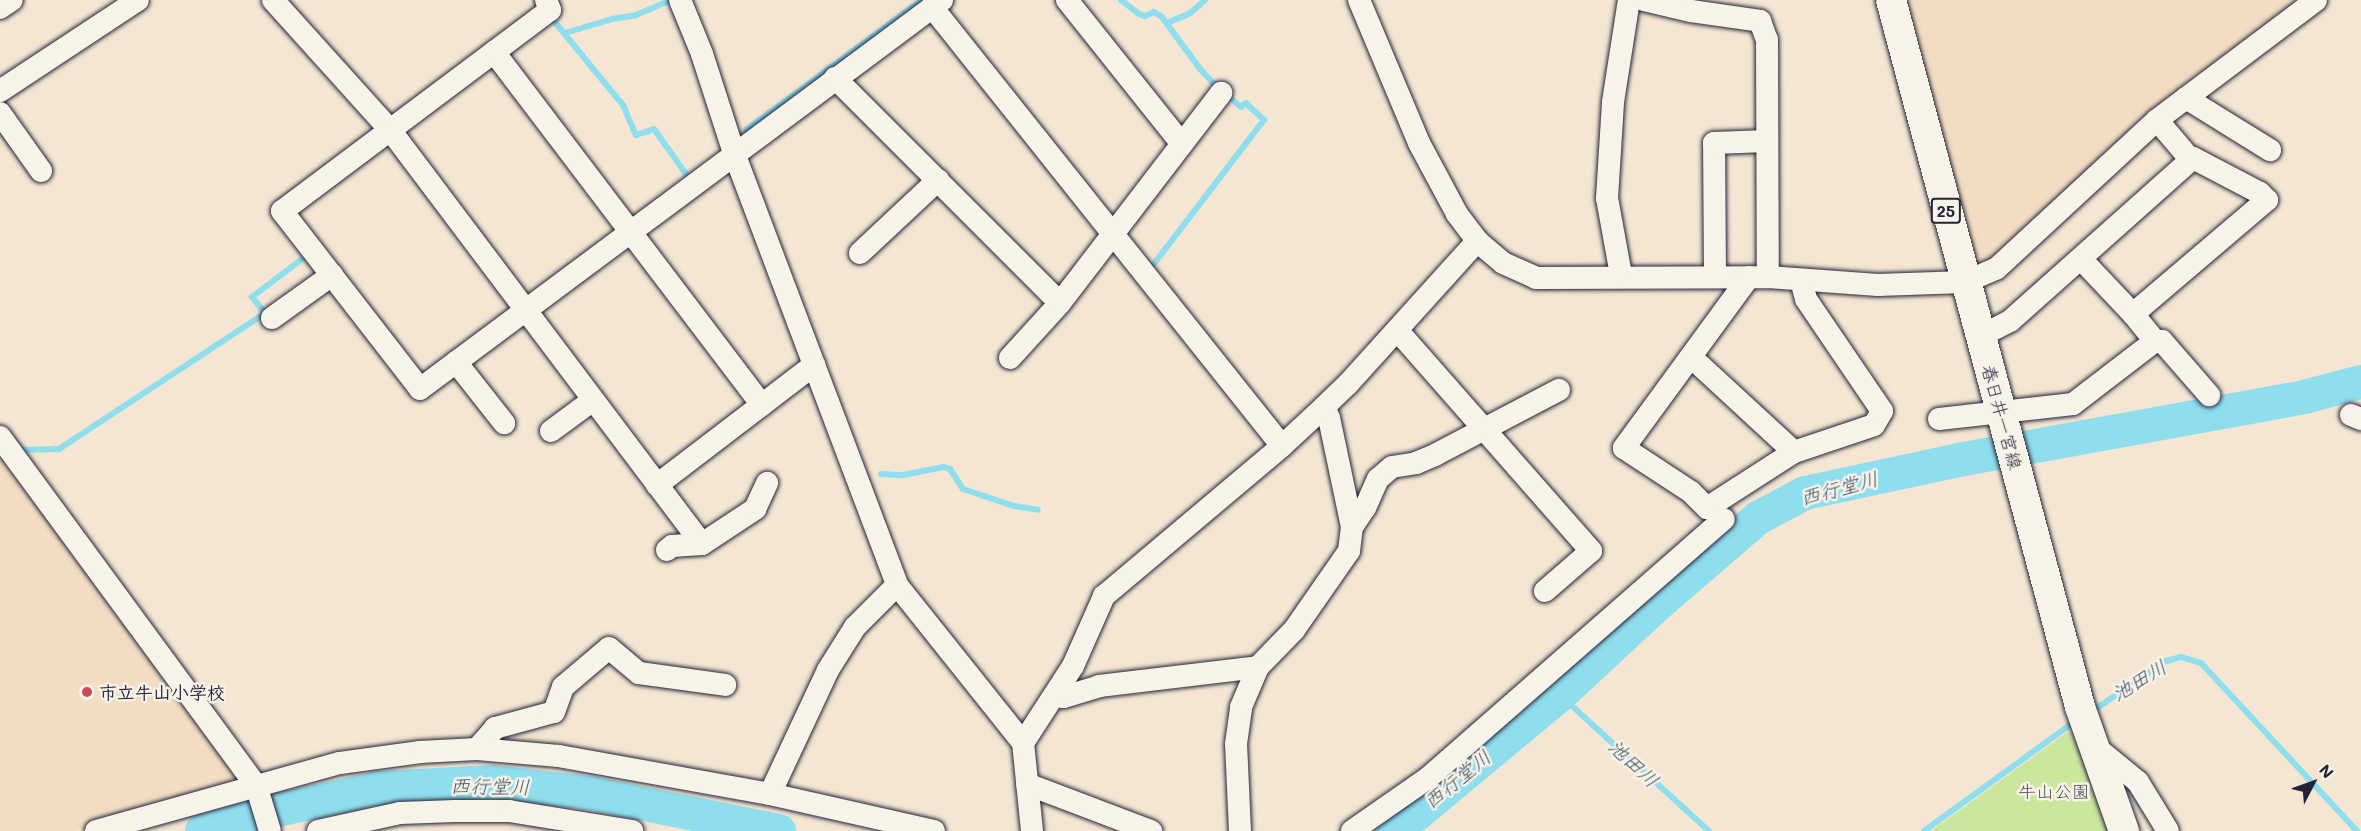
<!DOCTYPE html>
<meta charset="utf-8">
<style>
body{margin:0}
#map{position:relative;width:2361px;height:831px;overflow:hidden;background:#f4e6d2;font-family:Mali,"Klee One",sans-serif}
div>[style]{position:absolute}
.built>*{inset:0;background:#f2ddc2}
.green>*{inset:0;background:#cbe79e}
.stream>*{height:6px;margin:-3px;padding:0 3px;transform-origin:3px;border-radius:3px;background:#8fdeed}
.river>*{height:34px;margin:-17px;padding:0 17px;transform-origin:17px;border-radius:17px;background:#8fdeed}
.roads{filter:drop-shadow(0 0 2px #22223b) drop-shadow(0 0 2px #22223b)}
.minor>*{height:22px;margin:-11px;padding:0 11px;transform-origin:11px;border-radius:11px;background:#f7f3e8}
.major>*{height:30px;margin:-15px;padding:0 15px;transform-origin:15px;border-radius:15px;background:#f7f3e8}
.dots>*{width:16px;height:16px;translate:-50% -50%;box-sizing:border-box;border:3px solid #f7f3e8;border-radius:50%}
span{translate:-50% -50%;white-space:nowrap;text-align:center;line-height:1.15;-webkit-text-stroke:5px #f7f3e8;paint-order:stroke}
.shield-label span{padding:2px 4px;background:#f7f3e8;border:2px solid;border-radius:4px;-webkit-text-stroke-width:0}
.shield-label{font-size:16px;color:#22223b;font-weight:700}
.street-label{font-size:18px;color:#22223b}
.poi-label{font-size:18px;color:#22223b;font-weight:700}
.left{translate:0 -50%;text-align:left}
.park-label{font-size:18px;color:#4c5354}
.water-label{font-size:20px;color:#3d5168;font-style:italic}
.north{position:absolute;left:2283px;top:753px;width:60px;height:60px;-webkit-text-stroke:4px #f7f3e8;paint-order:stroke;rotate:49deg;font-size:16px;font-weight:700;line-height:24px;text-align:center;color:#22223b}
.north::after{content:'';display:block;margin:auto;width:21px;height:27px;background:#22223b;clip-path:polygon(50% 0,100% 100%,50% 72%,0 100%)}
</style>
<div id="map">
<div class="built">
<div style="clip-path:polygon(1907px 0,2299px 0,1991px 263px,1976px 259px)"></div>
<div style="clip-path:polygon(0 455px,235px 777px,231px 785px,75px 831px,0 831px)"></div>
</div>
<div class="green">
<div style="clip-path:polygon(2066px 733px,2075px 734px,2111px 831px,1931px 831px)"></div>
</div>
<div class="stream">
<div style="left:1121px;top:0;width:23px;rotate:38deg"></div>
<div style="left:1139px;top:14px;width:6px;rotate:18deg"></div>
<div style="left:1145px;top:16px;width:10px;rotate:-24deg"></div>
<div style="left:1154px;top:12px;width:9px;rotate:32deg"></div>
<div style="left:1162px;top:17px;width:64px;rotate:53.8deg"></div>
<div style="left:1200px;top:69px;width:26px;rotate:47deg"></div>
<div style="left:549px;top:15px;width:117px;rotate:50.6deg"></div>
<div style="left:623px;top:105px;width:33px;rotate:67deg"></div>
<div style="left:636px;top:135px;width:19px;rotate:-18deg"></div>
<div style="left:654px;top:129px;width:55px;rotate:54.6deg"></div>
<div style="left:1167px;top:23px;width:25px;rotate:-23deg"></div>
<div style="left:1190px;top:13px;width:20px;rotate:-41deg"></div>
<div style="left:565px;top:33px;width:49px;rotate:-16.6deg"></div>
<div style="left:612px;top:19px;width:24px;rotate:-9deg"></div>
<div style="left:636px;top:15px;width:39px;rotate:-23deg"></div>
<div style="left:746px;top:130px;width:219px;rotate:-36.5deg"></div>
<div style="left:1153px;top:265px;width:183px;rotate:-52.6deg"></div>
<div style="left:1264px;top:120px;width:25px;rotate:-137deg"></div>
<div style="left:1246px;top:103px;width:6px;rotate:141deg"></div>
<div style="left:1241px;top:107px;width:19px;rotate:-141deg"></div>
<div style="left:16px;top:450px;width:43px;rotate:-1.3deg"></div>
<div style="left:59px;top:449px;width:247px;rotate:-33.4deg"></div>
<div style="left:265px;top:313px;width:21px;rotate:-129deg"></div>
<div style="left:252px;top:297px;width:68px;rotate:-37.2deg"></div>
<div style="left:881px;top:474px;width:22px;rotate:3deg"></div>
<div style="left:903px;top:475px;width:41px;rotate:-11.3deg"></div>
<div style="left:943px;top:467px;width:7px;rotate:16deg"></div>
<div style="left:950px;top:469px;width:24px;rotate:57deg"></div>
<div style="left:963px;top:489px;width:54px;rotate:18.4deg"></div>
<div style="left:1014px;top:506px;width:24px;rotate:9deg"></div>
<div style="left:1560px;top:695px;width:202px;rotate:42.4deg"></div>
<div style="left:2091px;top:712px;width:91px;rotate:-34.2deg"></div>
<div style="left:2166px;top:661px;width:16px;rotate:-15deg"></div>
<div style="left:2181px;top:657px;width:21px;rotate:17deg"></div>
<div style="left:2201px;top:663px;width:229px;rotate:47.1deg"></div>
<div style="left:232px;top:823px;width:9px;rotate:69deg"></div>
<div style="left:1924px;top:831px;width:189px;rotate:-36deg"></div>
</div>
<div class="river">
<div style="left:202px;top:831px;width:82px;rotate:-15.6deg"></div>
<div style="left:281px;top:809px;width:101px;rotate:-12deg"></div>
<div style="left:380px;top:788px;width:113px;rotate:-3deg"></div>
<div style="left:493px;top:782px;width:98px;rotate:6.5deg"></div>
<div style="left:590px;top:793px;width:193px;rotate:11.4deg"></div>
<div style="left:1392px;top:831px;width:30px;rotate:-34deg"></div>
<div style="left:1417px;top:814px;width:186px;rotate:-39.8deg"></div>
<div style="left:1560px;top:695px;width:134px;rotate:-42.9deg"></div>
<div style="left:1658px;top:604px;width:132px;rotate:-40.7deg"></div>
<div style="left:1758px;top:518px;width:53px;rotate:-28deg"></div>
<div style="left:1805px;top:493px;width:163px;rotate:-12.1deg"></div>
<div style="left:1964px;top:459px;width:346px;rotate:-10.3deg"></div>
<div style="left:2304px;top:397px;width:59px;rotate:-14.7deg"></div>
</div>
<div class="roads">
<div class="minor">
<div style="left:273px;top:0;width:176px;rotate:48deg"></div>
<div style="left:391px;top:131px;width:517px;rotate:53.02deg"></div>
<div style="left:546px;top:0;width:11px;rotate:68deg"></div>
<div style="left:550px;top:10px;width:335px;rotate:143.1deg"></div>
<div style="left:282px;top:211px;width:225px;rotate:52.2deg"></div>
<div style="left:420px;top:389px;width:651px;rotate:-36.69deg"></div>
<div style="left:680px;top:0;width:58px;rotate:67.8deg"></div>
<div style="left:702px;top:54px;width:104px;rotate:72.1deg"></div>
<div style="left:734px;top:153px;width:462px;rotate:69.3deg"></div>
<div style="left:897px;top:585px;width:202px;rotate:51.4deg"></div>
<div style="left:1067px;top:0;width:184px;rotate:51.4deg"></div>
<div style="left:1359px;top:0;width:155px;rotate:67.2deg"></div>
<div style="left:1419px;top:143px;width:81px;rotate:61.8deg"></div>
<div style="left:1457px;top:214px;width:34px;rotate:53deg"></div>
<div style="left:1477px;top:241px;width:34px;rotate:40deg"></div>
<div style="left:1503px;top:263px;width:36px;rotate:24deg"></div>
<div style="left:1536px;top:278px;width:232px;rotate:-0.2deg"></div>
<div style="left:1768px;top:277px;width:110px;rotate:4.2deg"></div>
<div style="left:1878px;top:285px;width:87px;rotate:-2deg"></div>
<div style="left:1965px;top:282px;width:34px;rotate:-23deg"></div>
<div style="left:1996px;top:269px;width:219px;rotate:-42.8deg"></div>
<div style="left:2157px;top:120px;width:199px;rotate:-37deg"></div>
<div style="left:1644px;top:0;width:48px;rotate:13.2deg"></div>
<div style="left:1691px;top:11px;width:70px;rotate:8.2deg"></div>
<div style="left:1760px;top:21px;width:20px;rotate:70deg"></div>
<div style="left:1767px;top:40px;width:237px;rotate:89.8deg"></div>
<div style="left:932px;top:7px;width:561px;rotate:51.44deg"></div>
<div style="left:0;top:8px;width:14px;rotate:-34deg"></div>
<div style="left:494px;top:52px;width:443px;rotate:52.8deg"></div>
<div style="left:835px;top:78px;width:318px;rotate:45deg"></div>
<div style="left:0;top:91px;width:165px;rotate:-33.4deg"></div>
<div style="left:2186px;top:98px;width:99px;rotate:31.8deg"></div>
<div style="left:0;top:113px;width:71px;rotate:54.7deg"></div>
<div style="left:2157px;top:120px;width:52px;rotate:49.6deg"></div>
<div style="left:860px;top:253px;width:107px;rotate:-43.1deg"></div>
<div style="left:2081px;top:259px;width:76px;rotate:46.6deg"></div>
<div style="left:1621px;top:275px;width:78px;rotate:-100.3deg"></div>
<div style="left:1607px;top:198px;width:96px;rotate:-86.4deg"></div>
<div style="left:1613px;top:102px;width:103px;rotate:-81.1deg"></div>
<div style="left:1715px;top:277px;width:134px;rotate:-90.4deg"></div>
<div style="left:1714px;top:143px;width:53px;rotate:-2.2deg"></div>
<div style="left:1749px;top:277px;width:212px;rotate:126.2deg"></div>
<div style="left:1624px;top:448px;width:80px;rotate:33.3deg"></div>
<div style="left:1691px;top:492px;width:23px;rotate:45deg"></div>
<div style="left:1707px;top:508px;width:103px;rotate:-32.8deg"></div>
<div style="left:1794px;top:452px;width:84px;rotate:-18.6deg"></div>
<div style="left:1874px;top:425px;width:16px;rotate:-60deg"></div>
<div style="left:1882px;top:411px;width:135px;rotate:-124.2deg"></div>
<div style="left:1806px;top:299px;width:20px;rotate:-105deg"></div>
<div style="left:272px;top:318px;width:74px;rotate:-35.6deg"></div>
<div style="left:1397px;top:330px;width:294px;rotate:48.7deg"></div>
<div style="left:1591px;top:551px;width:61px;rotate:139deg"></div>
<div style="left:2155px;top:341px;width:7px"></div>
<div style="left:2162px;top:341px;width:72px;rotate:49deg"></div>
<div style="left:1691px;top:357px;width:140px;rotate:42.7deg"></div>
<div style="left:1010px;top:358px;width:74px;rotate:-47.7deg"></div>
<div style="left:1060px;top:303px;width:265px;rotate:-52.5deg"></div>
<div style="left:456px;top:362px;width:78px;rotate:51.8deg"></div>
<div style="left:2351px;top:415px;width:11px;rotate:22deg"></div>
<div style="left:1939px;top:419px;width:135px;rotate:-6.4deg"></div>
<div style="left:2073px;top:404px;width:103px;rotate:-37.5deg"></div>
<div style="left:2155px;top:341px;width:35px;rotate:-129deg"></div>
<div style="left:2133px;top:314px;width:176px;rotate:-40.4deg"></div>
<div style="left:2267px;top:200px;width:10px;rotate:-135deg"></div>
<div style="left:2260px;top:193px;width:76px;rotate:-152.4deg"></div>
<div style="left:2193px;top:158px;width:245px;rotate:138.3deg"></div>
<div style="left:2010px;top:321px;width:34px;rotate:153deg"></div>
<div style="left:551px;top:431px;width:52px;rotate:-36.4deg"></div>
<div style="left:0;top:437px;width:432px;rotate:53.7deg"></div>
<div style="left:256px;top:785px;width:48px;rotate:73.1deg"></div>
<div style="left:657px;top:485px;width:198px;rotate:-37.4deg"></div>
<div style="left:1352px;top:527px;width:23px;rotate:-56deg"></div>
<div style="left:1365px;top:508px;width:32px;rotate:-66deg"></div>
<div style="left:1378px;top:479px;width:18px;rotate:-41deg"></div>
<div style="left:1392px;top:467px;width:24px;rotate:-9deg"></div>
<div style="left:1416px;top:463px;width:21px;rotate:-23deg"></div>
<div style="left:1435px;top:455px;width:140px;rotate:-27.7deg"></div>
<div style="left:667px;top:550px;width:6px;rotate:-39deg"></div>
<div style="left:672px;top:546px;width:30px;rotate:-4deg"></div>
<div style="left:702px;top:544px;width:64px;rotate:-33.4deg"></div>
<div style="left:755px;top:509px;width:29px;rotate:-65deg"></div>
<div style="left:1054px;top:696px;width:10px;rotate:6deg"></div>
<div style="left:1064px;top:697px;width:37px;rotate:-17deg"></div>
<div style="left:1099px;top:686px;width:160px;rotate:-6.8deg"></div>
<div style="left:1258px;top:667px;width:52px;rotate:-45.8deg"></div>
<div style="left:1294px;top:630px;width:96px;rotate:-55.2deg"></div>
<div style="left:1349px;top:551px;width:24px;rotate:-83deg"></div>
<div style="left:1352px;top:527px;width:111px;rotate:-101.9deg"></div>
<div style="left:1329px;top:418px;width:12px;rotate:-114deg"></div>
<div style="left:2093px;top:745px;width:58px;rotate:39.4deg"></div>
<div style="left:2138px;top:782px;width:57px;rotate:58.5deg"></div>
<div style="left:477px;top:749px;width:28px;rotate:-49deg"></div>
<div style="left:495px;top:728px;width:61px;rotate:-15.2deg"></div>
<div style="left:554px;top:712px;width:27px;rotate:-70deg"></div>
<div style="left:563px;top:687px;width:60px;rotate:-40.3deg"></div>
<div style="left:609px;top:648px;width:39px;rotate:40deg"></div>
<div style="left:639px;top:673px;width:87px;rotate:7.9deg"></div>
<div style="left:1027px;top:784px;width:133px;rotate:20.8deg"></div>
<div style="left:770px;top:794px;width:137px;rotate:-64.9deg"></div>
<div style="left:828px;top:670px;width:51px;rotate:-57.9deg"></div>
<div style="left:855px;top:627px;width:59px;rotate:-45deg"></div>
<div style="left:96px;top:831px;width:253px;rotate:-15.6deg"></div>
<div style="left:340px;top:763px;width:81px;rotate:-7.8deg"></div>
<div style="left:420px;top:752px;width:57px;rotate:-3deg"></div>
<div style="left:477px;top:749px;width:82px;rotate:4.9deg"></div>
<div style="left:559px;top:756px;width:214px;rotate:10.2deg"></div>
<div style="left:770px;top:794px;width:168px;rotate:12.7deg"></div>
<div style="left:318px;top:831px;width:84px;rotate:-12.4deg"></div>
<div style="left:400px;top:813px;width:55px;rotate:-2.1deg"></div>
<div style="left:455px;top:811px;width:54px"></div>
<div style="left:509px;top:811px;width:125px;rotate:9.2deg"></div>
<div style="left:1032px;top:831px;width:88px;rotate:-95.8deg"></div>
<div style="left:1023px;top:743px;width:92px;rotate:-57deg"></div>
<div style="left:1073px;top:666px;width:77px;rotate:-66.1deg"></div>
<div style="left:1104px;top:596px;width:233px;rotate:-40.1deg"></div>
<div style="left:1282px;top:446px;width:57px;rotate:-42.9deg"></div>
<div style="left:1324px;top:407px;width:33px;rotate:-44deg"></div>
<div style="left:1348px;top:384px;width:193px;rotate:-47.9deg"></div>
<div style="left:1240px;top:831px;width:87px;rotate:-92.6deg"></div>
<div style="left:1236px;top:744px;width:37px;rotate:-82deg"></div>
<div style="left:1241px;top:707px;width:43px;rotate:-67deg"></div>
<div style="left:1352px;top:831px;width:93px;rotate:-34.9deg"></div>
<div style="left:1428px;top:778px;width:393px;rotate:-41.2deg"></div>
</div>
<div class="major">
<div style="left:1891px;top:0;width:732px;rotate:75.03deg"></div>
<div style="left:2080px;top:707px;width:132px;rotate:70.5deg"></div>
</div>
</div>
<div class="dots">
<div style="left:87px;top:692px;background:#d1495b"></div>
</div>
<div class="shield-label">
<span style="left:1946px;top:211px">25</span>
</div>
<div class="street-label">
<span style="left:2002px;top:417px;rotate:75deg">春日井一宮線</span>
</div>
<div class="poi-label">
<span class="left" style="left:99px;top:692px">市立牛山小学校</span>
</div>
<div class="park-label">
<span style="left:2054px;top:791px">牛山公園</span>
</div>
<div class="water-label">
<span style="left:1839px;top:488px;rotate:-15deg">西行堂川</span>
<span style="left:2139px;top:680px;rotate:-31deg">池田川</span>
<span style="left:1634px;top:763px;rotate:43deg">池田川</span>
<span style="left:1457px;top:779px;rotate:-39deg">西行堂川</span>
<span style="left:490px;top:786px;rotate:1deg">西行堂川</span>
</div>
<div class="north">N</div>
</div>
